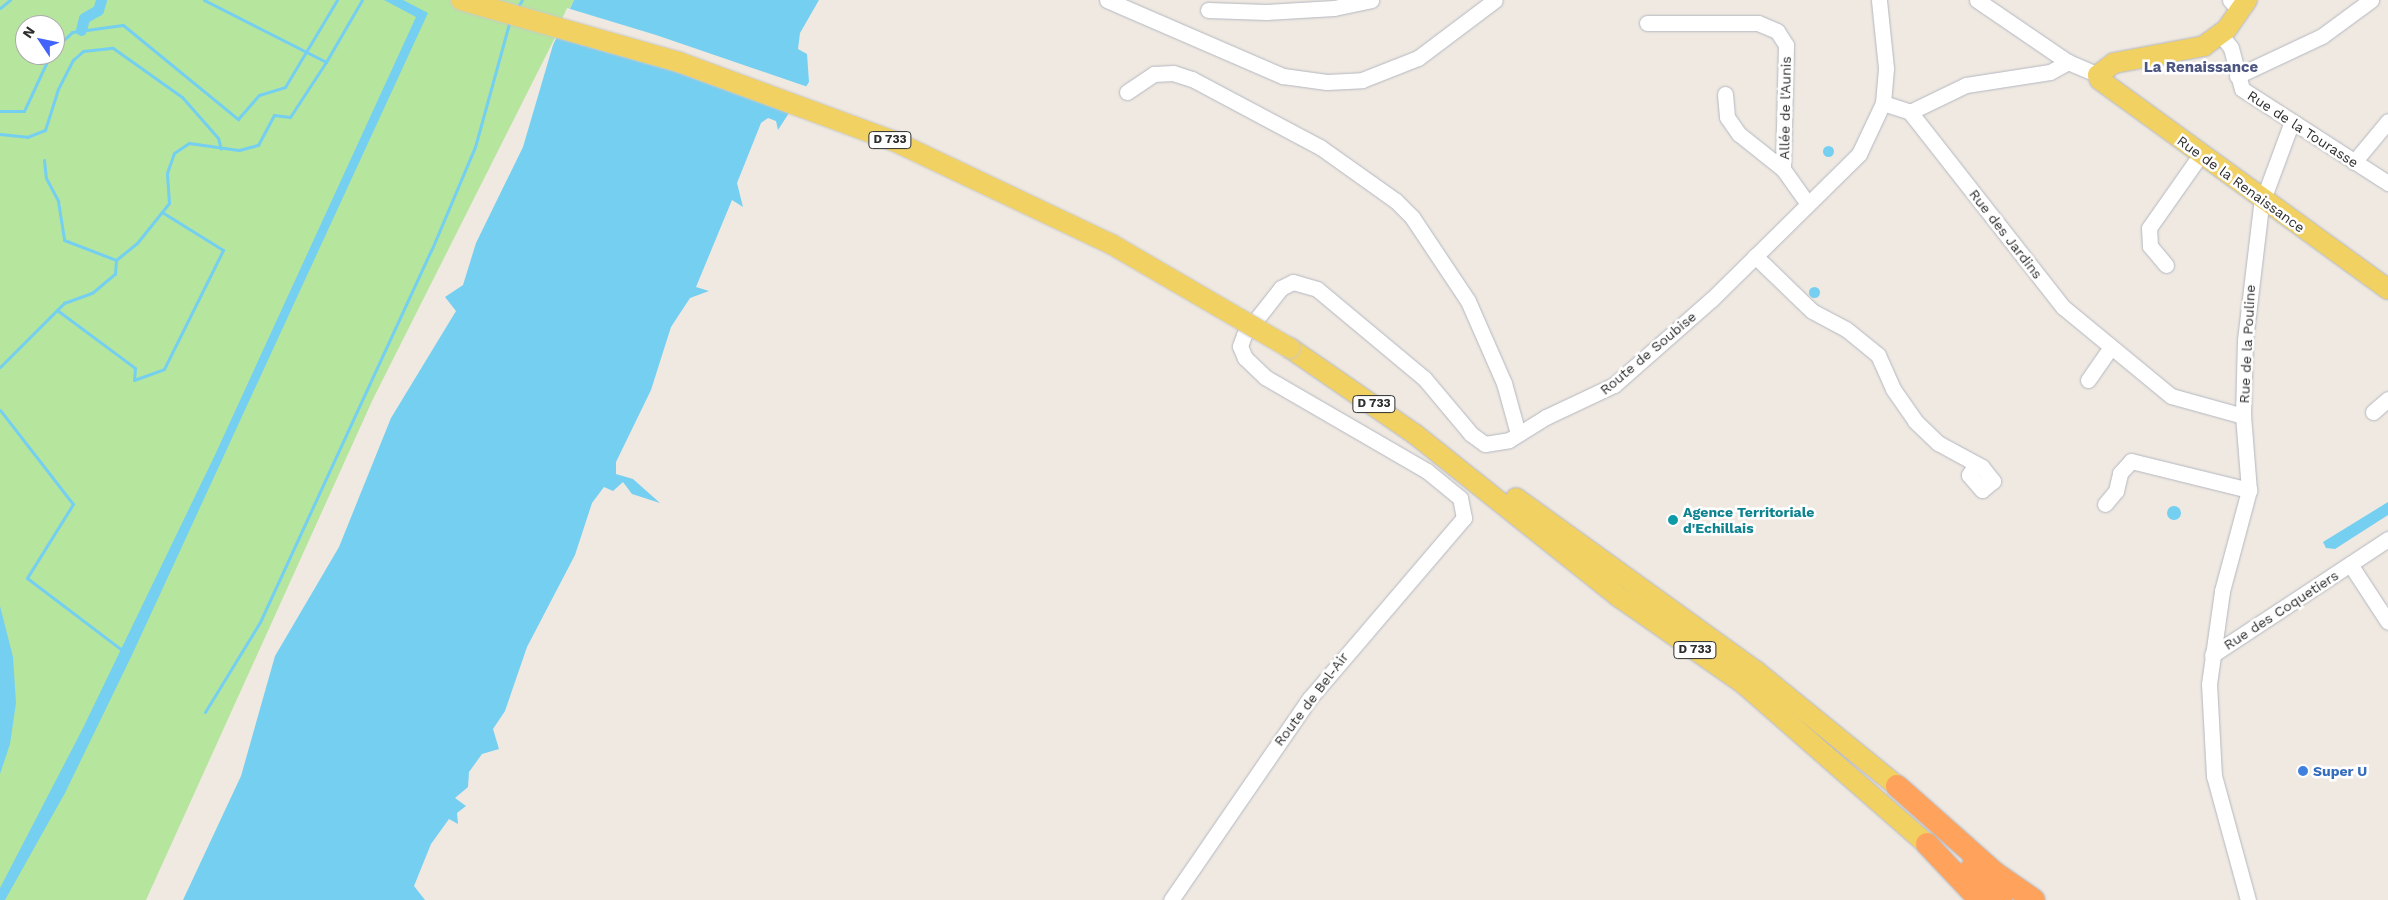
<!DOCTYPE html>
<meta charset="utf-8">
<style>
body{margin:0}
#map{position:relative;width:2388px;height:900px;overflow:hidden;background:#efe9e1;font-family:"Work Sans",sans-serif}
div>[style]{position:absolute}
.green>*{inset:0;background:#b6e59e}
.water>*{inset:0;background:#75cff0}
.round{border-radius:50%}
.pier>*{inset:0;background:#efe9e1}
.stream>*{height:3px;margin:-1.5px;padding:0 1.5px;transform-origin:1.5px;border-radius:1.5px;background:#75cff0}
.canal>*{height:11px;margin:-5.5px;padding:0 5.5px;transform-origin:5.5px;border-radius:5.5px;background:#75cff0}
.roads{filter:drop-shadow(0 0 1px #b4b7c1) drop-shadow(0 0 1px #b4b7c1)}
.minor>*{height:15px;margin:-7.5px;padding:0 7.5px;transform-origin:7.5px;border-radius:7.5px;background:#fff}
.major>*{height:20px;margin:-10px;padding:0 10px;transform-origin:10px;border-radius:10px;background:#f2d163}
.highway>*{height:22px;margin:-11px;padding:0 11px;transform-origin:11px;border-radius:11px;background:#ffa35c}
.bridges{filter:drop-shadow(0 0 1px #c9c9c9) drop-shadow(0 0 1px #c9c9c9)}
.major-bridge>*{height:20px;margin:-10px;padding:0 10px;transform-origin:10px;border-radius:10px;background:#f2d163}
.dots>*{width:14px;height:14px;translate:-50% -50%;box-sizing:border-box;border:2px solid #fff;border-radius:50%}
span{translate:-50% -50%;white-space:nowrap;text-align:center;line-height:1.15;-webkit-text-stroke:5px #fff;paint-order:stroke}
.shield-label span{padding:1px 4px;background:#fff;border:1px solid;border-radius:4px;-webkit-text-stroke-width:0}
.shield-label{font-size:12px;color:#2e2e2e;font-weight:700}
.street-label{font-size:14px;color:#2e2e2e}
.culture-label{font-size:14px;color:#0d838f;font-weight:700}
.left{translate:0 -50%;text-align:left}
.shop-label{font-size:14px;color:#366cbe;font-weight:700}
.neighbourhood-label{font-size:15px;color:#4d5680;font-weight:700}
.north{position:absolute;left:15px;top:15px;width:50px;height:50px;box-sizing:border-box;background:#fff;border:1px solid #ababab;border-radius:50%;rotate:304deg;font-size:14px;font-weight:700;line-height:20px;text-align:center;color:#2e2e2e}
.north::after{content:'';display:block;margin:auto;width:18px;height:22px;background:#4264fb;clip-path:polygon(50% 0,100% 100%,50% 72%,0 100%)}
</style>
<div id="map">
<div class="green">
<div style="clip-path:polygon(evenodd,0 0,574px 0,373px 399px,146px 900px,0 900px,0 0,25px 25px,55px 25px,55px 55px,25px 55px,25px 25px)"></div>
</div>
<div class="water">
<div style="clip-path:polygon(384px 0,403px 0,428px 13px,132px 655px,65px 793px,5px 900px,0 900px,0 888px,82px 730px,214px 457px,416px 17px)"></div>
<div style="clip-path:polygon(574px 0,819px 0,800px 33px,798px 49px,807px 54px,809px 82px,778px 130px,776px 121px,768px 118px,761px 123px,737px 183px,743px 207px,732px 200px,696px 287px,709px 291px,690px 298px,671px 327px,651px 390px,616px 462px,616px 474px,633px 479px,660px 503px,632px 494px,623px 482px,613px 491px,604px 487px,592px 503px,575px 555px,527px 647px,505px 711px,493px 729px,499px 749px,482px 754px,469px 772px,468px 787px,455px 798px,466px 806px,457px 813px,458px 824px,449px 819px,431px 844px,414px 886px,425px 900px,183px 900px,241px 776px,275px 656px,339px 547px,391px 418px,456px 311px,445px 297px,463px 285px,476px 243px,523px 147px,553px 45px)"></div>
<div class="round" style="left:1822.5px;top:145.5px;width:11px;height:11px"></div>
<div class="round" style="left:1808.5px;top:286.5px;width:11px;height:11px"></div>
<div style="clip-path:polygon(2388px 502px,2388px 515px,2335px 549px,2326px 548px,2323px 542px)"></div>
<div class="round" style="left:2167px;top:506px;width:14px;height:14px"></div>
<div style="clip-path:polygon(0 606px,13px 657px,16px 703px,10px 744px,0 774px)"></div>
</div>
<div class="pier">
<div style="clip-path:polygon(567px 8px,656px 35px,808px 87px,799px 99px,725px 86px,556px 32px)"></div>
</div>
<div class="stream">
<div style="left:204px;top:0;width:137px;rotate:26.9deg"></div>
<div style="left:326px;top:62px;width:72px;rotate:-59.9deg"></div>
<div style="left:0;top:8px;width:13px;rotate:-39deg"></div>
<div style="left:517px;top:8px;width:9px;rotate:-58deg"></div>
<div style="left:55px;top:48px;width:23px;rotate:-43deg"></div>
<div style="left:72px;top:32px;width:51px;rotate:-7.8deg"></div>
<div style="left:123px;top:25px;width:149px;rotate:39.3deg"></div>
<div style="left:238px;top:119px;width:32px;rotate:-49deg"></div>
<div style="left:259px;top:95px;width:27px;rotate:-17deg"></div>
<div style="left:285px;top:87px;width:101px;rotate:-59.1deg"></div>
<div style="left:0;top:111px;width:24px"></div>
<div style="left:24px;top:111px;width:62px;rotate:-65.1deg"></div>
<div style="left:0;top:134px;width:27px;rotate:6deg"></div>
<div style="left:27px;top:137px;width:19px;rotate:-21deg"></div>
<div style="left:45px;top:130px;width:43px;rotate:-72.4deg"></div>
<div style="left:58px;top:89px;width:33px;rotate:-63deg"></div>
<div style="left:73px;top:60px;width:13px;rotate:-42deg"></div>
<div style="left:83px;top:51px;width:30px;rotate:-6deg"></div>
<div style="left:113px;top:48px;width:85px;rotate:35.4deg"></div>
<div style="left:182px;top:97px;width:55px;rotate:48.7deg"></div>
<div style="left:218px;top:138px;width:11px;rotate:75deg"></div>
<div style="left:44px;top:160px;width:18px;rotate:84deg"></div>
<div style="left:46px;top:178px;width:26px;rotate:62deg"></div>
<div style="left:58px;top:201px;width:39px;rotate:81deg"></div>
<div style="left:64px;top:240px;width:56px;rotate:21deg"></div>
<div style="left:116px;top:260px;width:27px;rotate:-39deg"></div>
<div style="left:137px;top:243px;width:51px;rotate:-51.3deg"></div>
<div style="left:169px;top:203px;width:30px;rotate:-94deg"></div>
<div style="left:167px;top:173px;width:21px;rotate:-71deg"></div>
<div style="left:174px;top:153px;width:18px;rotate:-34deg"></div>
<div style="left:189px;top:143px;width:50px;rotate:8deg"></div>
<div style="left:239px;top:150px;width:20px;rotate:-15deg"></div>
<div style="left:258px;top:145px;width:34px;rotate:-62deg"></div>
<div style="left:274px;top:115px;width:16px;rotate:7deg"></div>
<div style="left:290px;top:117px;width:66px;rotate:-56.8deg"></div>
<div style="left:57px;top:310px;width:97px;rotate:36.6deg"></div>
<div style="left:135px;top:368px;width:12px;rotate:95deg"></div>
<div style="left:134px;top:380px;width:32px;rotate:-20deg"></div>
<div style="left:164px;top:369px;width:133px;rotate:-63.6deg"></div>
<div style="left:223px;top:250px;width:72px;rotate:-148.1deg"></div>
<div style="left:0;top:367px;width:91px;rotate:-45deg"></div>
<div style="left:64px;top:303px;width:30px;rotate:-20deg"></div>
<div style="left:92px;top:293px;width:30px;rotate:-40deg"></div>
<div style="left:115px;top:274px;width:14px;rotate:-86deg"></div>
<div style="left:0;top:410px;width:119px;rotate:52.2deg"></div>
<div style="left:73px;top:504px;width:87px;rotate:121.9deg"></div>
<div style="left:27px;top:578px;width:121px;rotate:37.2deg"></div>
<div style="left:205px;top:712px;width:105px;rotate:-58.6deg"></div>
<div style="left:260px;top:622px;width:409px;rotate:-65.3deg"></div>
<div style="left:431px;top:251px;width:113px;rotate:-67.1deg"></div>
<div style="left:475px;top:147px;width:132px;rotate:-74.6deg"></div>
</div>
<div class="canal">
<div style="left:81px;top:30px;width:12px;rotate:-76deg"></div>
<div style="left:84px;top:18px;width:16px;rotate:-30deg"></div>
<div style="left:98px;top:10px;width:10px;rotate:-73deg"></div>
</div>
<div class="roads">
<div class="minor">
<div style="left:1107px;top:0;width:192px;rotate:23.4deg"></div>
<div style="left:1283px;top:76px;width:44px;rotate:7.8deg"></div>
<div style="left:1327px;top:82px;width:35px;rotate:-3deg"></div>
<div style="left:1362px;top:80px;width:60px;rotate:-21.4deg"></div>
<div style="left:1418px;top:58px;width:96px;rotate:-37deg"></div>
<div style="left:1977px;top:0;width:110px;rotate:34.3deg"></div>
<div style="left:2068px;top:62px;width:33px;rotate:23deg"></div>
<div style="left:2230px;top:0;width:16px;rotate:50deg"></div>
<div style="left:1208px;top:10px;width:58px;rotate:2deg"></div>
<div style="left:1266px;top:12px;width:68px;rotate:-3.4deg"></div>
<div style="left:1334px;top:8px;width:38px;rotate:-12deg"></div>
<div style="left:1647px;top:23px;width:111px"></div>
<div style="left:1758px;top:23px;width:21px;rotate:23deg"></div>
<div style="left:1777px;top:31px;width:17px;rotate:57deg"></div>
<div style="left:1786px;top:45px;width:124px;rotate:91.4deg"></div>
<div style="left:1783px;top:169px;width:43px;rotate:54.5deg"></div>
<div style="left:2221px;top:35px;width:16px;rotate:52deg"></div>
<div style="left:2231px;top:48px;width:42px;rotate:75deg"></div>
<div style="left:2242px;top:89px;width:174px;rotate:32.8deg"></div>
<div style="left:2237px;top:76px;width:94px;rotate:-25.2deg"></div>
<div style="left:2322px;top:36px;width:61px;rotate:-36.3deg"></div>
<div style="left:1127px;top:92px;width:32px;rotate:-34deg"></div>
<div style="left:1154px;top:74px;width:19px;rotate:-3deg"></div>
<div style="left:1173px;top:73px;width:20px;rotate:18deg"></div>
<div style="left:1192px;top:79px;width:145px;rotate:28deg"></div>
<div style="left:1320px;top:147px;width:93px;rotate:35.4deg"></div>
<div style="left:1396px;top:201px;width:23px;rotate:45deg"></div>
<div style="left:1412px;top:217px;width:101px;rotate:56.3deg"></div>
<div style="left:1468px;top:301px;width:90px;rotate:66.3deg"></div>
<div style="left:1504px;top:383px;width:53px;rotate:74.6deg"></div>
<div style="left:1725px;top:94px;width:23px;rotate:85deg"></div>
<div style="left:1727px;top:117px;width:21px;rotate:55deg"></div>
<div style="left:1739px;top:134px;width:56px;rotate:38.5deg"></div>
<div style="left:1883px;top:103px;width:28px;rotate:18deg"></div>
<div style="left:1910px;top:112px;width:62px;rotate:-25.7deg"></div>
<div style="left:1966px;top:85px;width:85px;rotate:-8.8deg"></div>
<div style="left:2050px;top:72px;width:21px;rotate:-29deg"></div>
<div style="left:1910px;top:112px;width:248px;rotate:51.9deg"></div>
<div style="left:2063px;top:307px;width:140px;rotate:39.5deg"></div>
<div style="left:2171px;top:396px;width:75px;rotate:15.5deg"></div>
<div style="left:2354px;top:162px;width:53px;rotate:-50.3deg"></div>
<div style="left:1755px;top:256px;width:79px;rotate:44deg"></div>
<div style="left:1812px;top:311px;width:38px;rotate:28deg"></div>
<div style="left:1846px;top:329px;width:41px;rotate:39.1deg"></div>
<div style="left:1878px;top:355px;width:37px;rotate:66deg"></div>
<div style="left:1893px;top:389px;width:39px;rotate:55deg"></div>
<div style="left:1915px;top:421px;width:32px;rotate:44deg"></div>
<div style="left:1938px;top:443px;width:50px;rotate:28.6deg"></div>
<div style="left:1982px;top:467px;width:18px;rotate:52deg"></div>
<div style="left:1993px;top:481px;width:14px;rotate:141deg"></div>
<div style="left:1982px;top:490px;width:20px;rotate:-131deg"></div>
<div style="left:1969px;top:475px;width:12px;rotate:-59deg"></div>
<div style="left:2166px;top:265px;width:25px;rotate:-130deg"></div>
<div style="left:2150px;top:246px;width:18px;rotate:-93deg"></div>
<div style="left:2149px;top:228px;width:90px;rotate:-54.9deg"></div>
<div style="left:2088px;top:380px;width:39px;rotate:-55deg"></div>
<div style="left:2373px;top:412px;width:20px;rotate:-41deg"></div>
<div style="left:2105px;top:504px;width:17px;rotate:-50deg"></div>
<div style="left:2116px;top:491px;width:18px;rotate:-77deg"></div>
<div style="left:2120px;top:473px;width:16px;rotate:-47deg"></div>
<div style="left:2131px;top:461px;width:122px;rotate:13.8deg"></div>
<div style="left:2350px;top:564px;width:69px;rotate:56.8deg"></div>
<div style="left:2212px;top:655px;width:211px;rotate:-33.4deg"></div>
<div style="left:1171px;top:900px;width:245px;rotate:-55.5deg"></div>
<div style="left:1310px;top:698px;width:237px;rotate:-49.5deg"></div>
<div style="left:1464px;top:518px;width:20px;rotate:-101deg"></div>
<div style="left:1460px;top:498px;width:43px;rotate:-140.7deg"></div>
<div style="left:1427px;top:471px;width:187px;rotate:-149.9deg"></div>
<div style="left:1265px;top:377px;width:28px;rotate:-136deg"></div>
<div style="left:1245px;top:358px;width:13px;rotate:-113deg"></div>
<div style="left:1240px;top:346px;width:12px;rotate:-70deg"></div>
<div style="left:1244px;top:335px;width:60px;rotate:-51.8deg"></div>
<div style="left:1281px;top:288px;width:13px;rotate:-27deg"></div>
<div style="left:1293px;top:282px;width:25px;rotate:16deg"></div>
<div style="left:1317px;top:289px;width:139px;rotate:39.8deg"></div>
<div style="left:1424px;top:378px;width:73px;rotate:50deg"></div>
<div style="left:1471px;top:434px;width:17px;rotate:36deg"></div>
<div style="left:1485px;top:444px;width:24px;rotate:-9deg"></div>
<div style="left:1509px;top:440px;width:44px;rotate:-31.9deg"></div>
<div style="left:1546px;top:417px;width:75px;rotate:-25.2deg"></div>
<div style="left:1614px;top:385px;width:130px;rotate:-41.3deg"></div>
<div style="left:1712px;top:299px;width:206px;rotate:-44.6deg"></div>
<div style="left:1859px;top:154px;width:56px;rotate:-64.8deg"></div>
<div style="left:1883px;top:103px;width:35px;rotate:-85deg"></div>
<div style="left:1886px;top:68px;width:68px;rotate:-95.9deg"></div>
<div style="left:2248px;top:900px;width:129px;rotate:-105.3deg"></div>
<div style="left:2214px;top:776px;width:92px;rotate:-93.1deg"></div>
<div style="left:2209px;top:684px;width:94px;rotate:-82deg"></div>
<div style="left:2222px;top:591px;width:105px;rotate:-75deg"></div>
<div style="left:2249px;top:490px;width:74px;rotate:-94.6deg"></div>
<div style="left:2243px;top:416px;width:76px;rotate:-88.5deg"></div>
<div style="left:2245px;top:340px;width:136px;rotate:-83.2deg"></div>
<div style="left:2261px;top:205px;width:86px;rotate:-69.7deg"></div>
</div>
<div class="major">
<div style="left:2247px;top:0;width:35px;rotate:125deg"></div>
<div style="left:2227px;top:29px;width:29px;rotate:144deg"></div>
<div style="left:2204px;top:46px;width:92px;rotate:169.3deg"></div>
<div style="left:2114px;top:63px;width:20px;rotate:143deg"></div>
<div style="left:2098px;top:75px;width:5px;rotate:68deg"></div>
<div style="left:2100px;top:80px;width:356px;rotate:36deg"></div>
<div style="left:1290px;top:348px;width:153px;rotate:34.6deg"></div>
<div style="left:1416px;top:435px;width:260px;rotate:38.6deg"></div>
<div style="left:1619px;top:597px;width:152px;rotate:34.8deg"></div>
<div style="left:1744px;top:684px;width:243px;rotate:41.2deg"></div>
<div style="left:1516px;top:498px;width:296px;rotate:35.8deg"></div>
<div style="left:1756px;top:671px;width:182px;rotate:39.2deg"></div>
</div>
<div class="highway">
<div style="left:1897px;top:786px;width:131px;rotate:41.6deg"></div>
<div style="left:1995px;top:873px;width:47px;rotate:34.7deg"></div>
<div style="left:1927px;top:844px;width:77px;rotate:46.6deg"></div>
<div style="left:1972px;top:868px;width:43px;rotate:47.8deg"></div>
</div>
</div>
<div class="bridges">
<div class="major-bridge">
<div style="left:461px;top:0;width:227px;rotate:15.9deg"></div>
<div style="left:679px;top:62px;width:229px;rotate:20.2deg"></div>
<div style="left:894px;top:141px;width:240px;rotate:25.4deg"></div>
<div style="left:1111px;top:244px;width:207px;rotate:30.2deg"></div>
</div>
</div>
<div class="dots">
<div style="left:1673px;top:520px;background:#0f9aa8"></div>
<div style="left:2303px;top:771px;background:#3f7fe0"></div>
</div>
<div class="shield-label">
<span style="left:890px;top:140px">D 733</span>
<span style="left:1374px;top:404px">D 733</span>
<span style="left:1695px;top:650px">D 733</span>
</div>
<div class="street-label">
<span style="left:1785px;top:108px;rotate:-89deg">Allée de l'Aunis</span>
<span style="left:2303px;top:129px;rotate:33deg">Rue de la Tourasse</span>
<span style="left:2241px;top:184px;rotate:36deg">Rue de la Renaissance</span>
<span style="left:2006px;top:234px;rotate:52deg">Rue des Jardins</span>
<span style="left:2247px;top:344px;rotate:-87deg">Rue de la Pouline</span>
<span style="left:1648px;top:353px;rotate:-40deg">Route de Soubise</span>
<span style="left:2281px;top:610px;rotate:-33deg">Rue des Coquetiers</span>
<span style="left:1311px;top:699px;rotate:-53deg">Route de Bel-Air</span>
</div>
<div class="culture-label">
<span class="left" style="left:1683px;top:520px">Agence Territoriale<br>d'Echillais</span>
</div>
<div class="shop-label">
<span class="left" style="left:2313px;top:771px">Super U</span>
</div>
<div class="neighbourhood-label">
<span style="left:2201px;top:68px">La Renaissance</span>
</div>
<div class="north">N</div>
</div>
